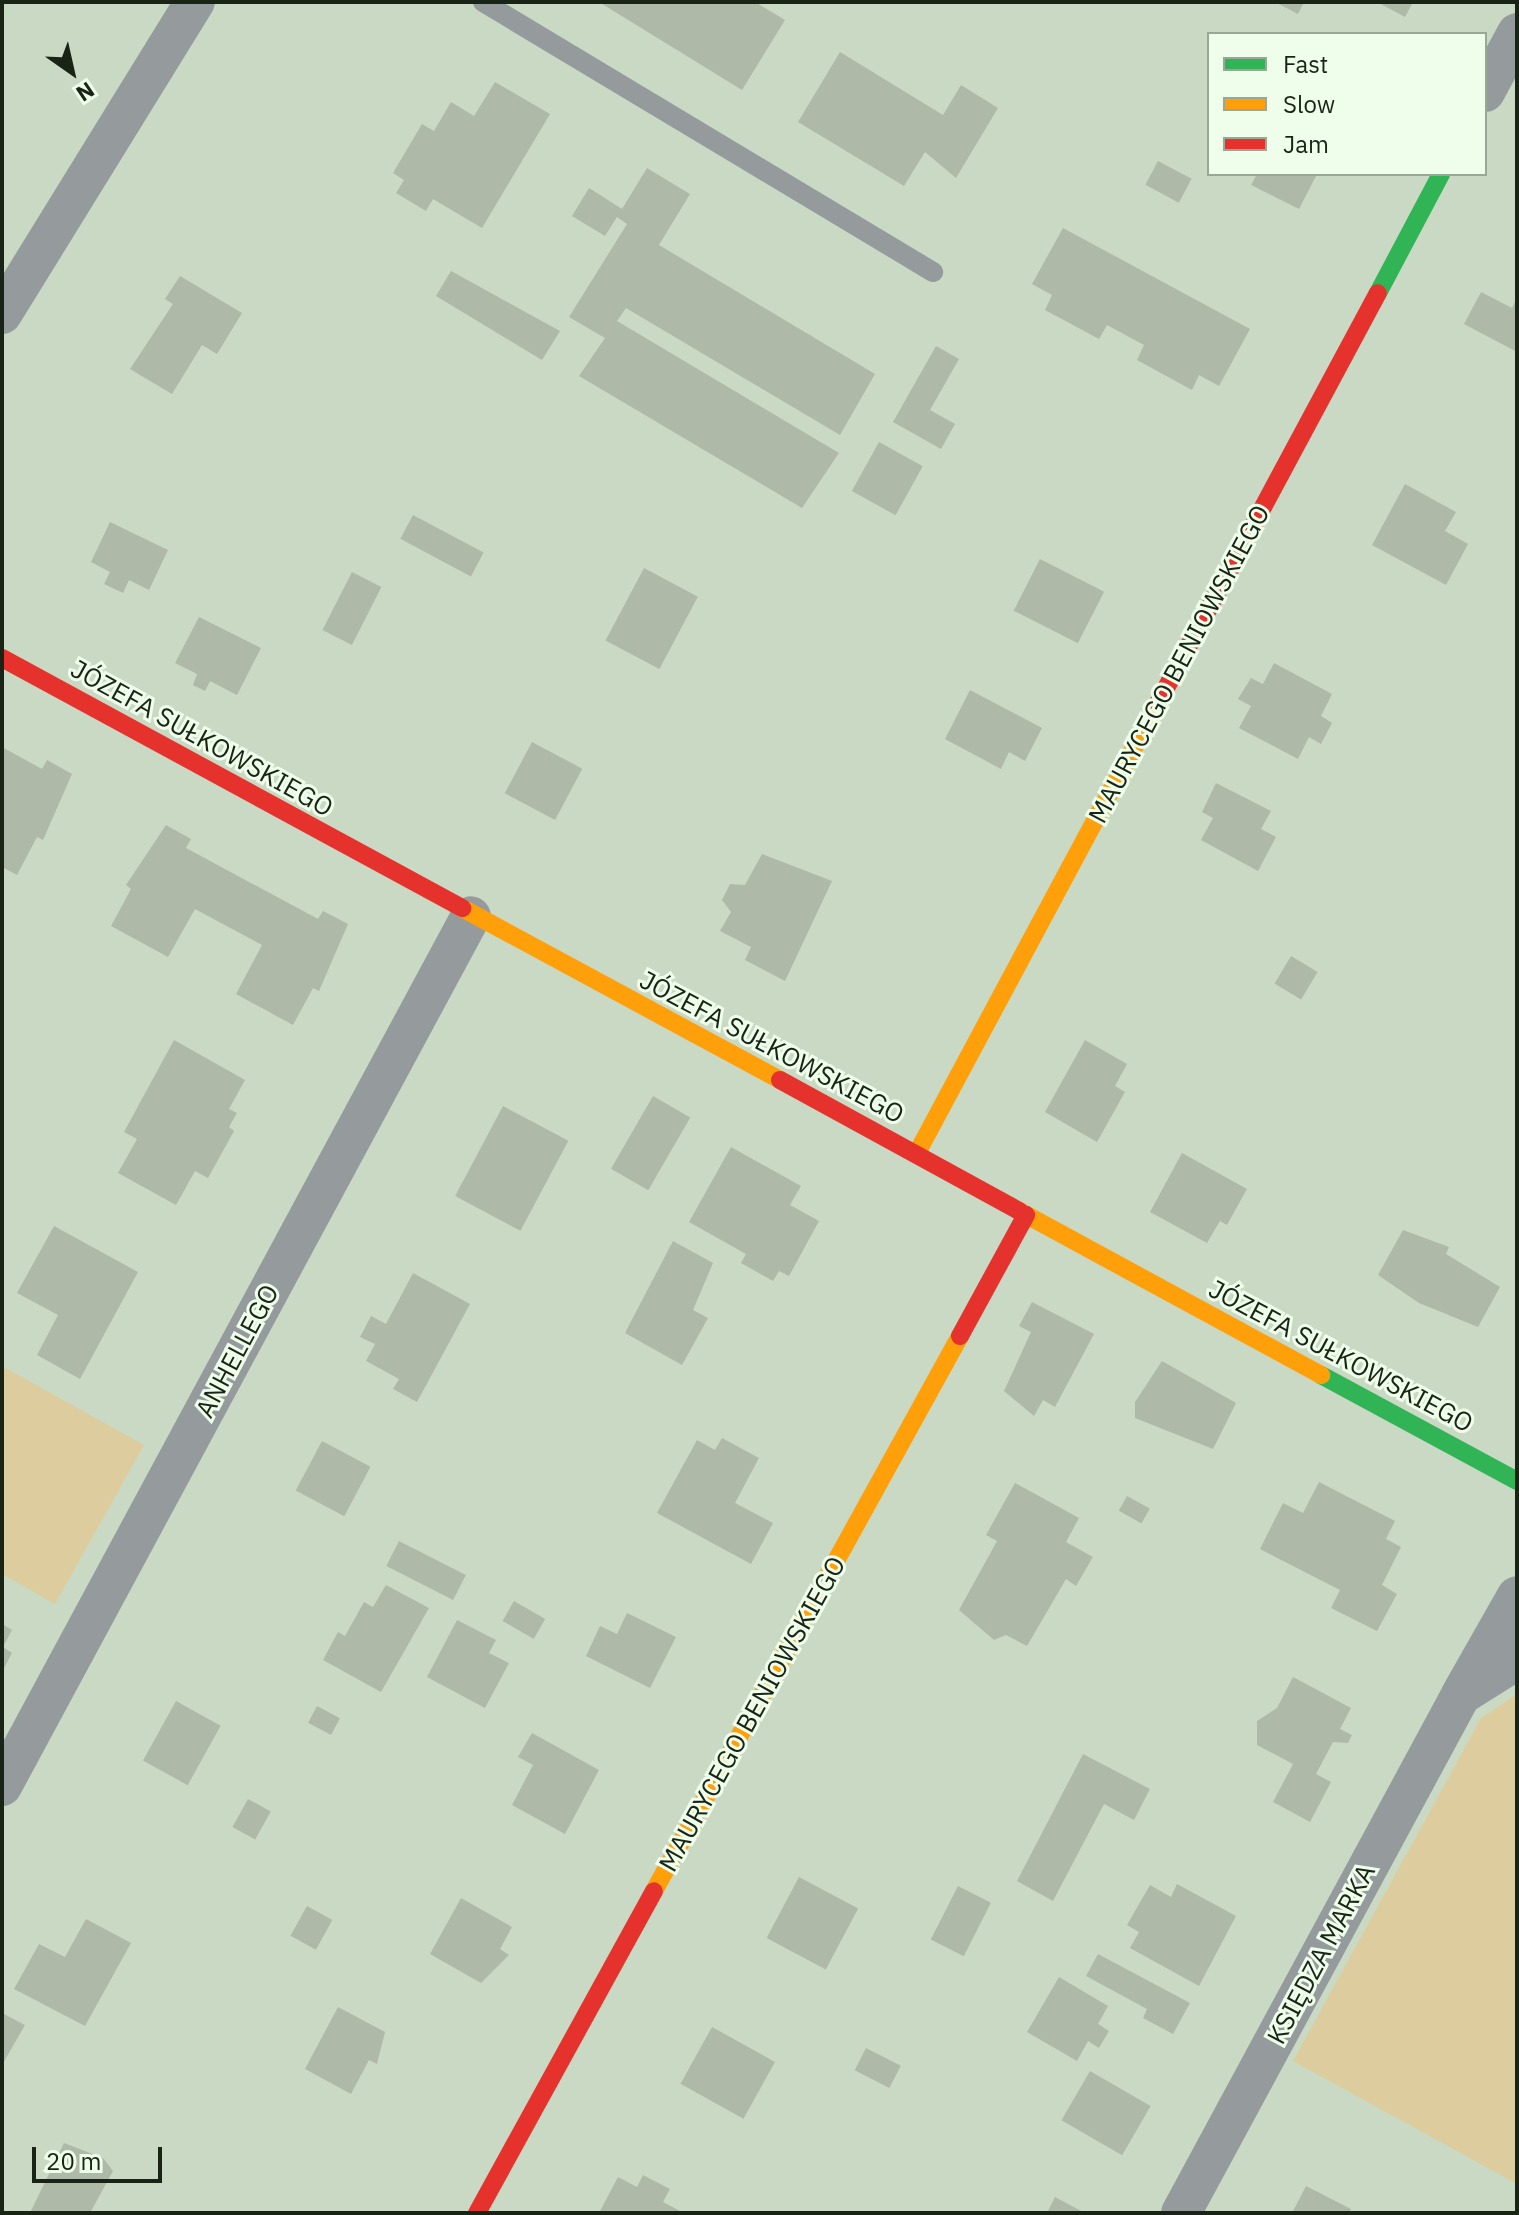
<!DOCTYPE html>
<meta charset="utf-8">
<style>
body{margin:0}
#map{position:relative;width:1519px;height:2215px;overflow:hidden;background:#c9d9c4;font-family:"IBM Plex Sans",sans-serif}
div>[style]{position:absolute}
.green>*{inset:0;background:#ddcd9e}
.building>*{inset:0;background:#afb9a7;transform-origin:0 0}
.lane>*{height:20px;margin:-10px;padding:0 10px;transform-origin:10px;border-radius:10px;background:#959b9d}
.street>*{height:40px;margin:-20px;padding:0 20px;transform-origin:20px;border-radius:20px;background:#959b9d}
.fast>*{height:18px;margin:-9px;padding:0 9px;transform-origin:9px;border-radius:9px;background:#30b455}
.slow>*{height:18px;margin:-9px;padding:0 9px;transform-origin:9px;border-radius:9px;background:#ff9f0a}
.jam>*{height:18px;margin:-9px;padding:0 9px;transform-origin:9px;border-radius:9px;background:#e5322d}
span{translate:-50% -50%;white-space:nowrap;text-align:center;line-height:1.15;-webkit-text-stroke:6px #effeeb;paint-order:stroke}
.street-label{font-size:26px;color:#192416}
.frame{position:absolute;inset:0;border:4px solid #192416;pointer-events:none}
.legend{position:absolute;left:1207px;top:32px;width:280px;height:144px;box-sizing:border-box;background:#effeeb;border:2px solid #99a796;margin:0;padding:10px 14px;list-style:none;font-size:24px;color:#192416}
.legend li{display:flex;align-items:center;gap:16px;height:40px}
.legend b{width:40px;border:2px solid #99a796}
.north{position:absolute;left:32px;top:32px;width:80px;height:80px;-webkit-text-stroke:6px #effeeb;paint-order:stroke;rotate:146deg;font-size:22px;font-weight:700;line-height:32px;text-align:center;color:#192416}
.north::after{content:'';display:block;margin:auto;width:28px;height:36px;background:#192416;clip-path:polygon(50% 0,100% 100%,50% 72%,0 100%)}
.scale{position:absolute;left:32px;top:2147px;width:130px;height:36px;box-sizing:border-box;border:4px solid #192416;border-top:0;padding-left:10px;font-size:24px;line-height:28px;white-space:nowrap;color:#192416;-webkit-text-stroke:6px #effeeb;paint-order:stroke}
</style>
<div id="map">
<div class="green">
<div style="clip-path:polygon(2px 1366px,144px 1445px,55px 1604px,2px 1574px)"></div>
<div style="clip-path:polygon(1517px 1694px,1517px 2184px,1293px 2061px,1481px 1718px)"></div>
</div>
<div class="building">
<div style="clip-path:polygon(599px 2px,755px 2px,785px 20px,742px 90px)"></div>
<div style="clip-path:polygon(1275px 2px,1304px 2px,1298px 14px)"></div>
<div style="clip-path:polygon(1377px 2px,1413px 2px,1405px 17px)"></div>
<div style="clip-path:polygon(840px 52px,943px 115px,961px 85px,998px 108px,956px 178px,925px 152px,904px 186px,798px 122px)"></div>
<div style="clip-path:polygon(495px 82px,550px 114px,482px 228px,433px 199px,426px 211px,396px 193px,404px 180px,393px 173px,422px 124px,434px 131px,451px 102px,474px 116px)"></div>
<div style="left:1158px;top:161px;width:38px;height:27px;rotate:28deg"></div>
<div style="clip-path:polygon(647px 168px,690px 194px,659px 245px,875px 374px,840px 435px,626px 308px,617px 321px,839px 453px,802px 508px,579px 376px,605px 338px,569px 317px,627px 224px,617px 217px,605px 236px,572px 216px,589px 188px,622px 209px)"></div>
<div style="clip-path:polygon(1257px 174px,1317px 174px,1299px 209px,1251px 185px)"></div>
<div style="clip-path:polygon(1063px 228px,1250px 329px,1219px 386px,1199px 375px,1192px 390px,1137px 360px,1144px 345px,1107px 325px,1099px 339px,1045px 310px,1052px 295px,1032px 284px)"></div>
<div style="clip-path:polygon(451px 271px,560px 331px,542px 360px,436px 296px)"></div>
<div style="clip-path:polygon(180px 276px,242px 313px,217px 354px,202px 345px,172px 394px,130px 369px,173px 304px,165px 299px)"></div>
<div style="clip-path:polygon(1481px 292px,1512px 308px,1517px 298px,1517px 352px,1464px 324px)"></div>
<div style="clip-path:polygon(936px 346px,959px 359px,930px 410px,955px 424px,941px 449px,893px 422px)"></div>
<div style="left:879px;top:442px;width:50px;height:56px;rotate:29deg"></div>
<div style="clip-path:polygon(1405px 484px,1456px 512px,1445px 531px,1468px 544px,1446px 585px,1372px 545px)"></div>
<div style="left:413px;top:515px;width:80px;height:27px;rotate:28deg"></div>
<div style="clip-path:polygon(110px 522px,168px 550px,149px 590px,129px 580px,123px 593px,104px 584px,110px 572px,91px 562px)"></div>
<div style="left:1040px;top:559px;width:72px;height:58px;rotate:27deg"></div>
<div style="left:644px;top:568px;width:61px;height:82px;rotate:28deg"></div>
<div style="left:352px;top:572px;width:33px;height:65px;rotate:27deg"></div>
<div style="clip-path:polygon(199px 617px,261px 648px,237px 695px,210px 681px,205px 691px,193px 685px,197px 674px,175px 663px)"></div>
<div style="clip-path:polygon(1274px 663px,1332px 694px,1321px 716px,1332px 723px,1321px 744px,1309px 737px,1298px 759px,1239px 728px,1251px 706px,1238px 699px,1251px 678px,1263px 684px)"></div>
<div style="clip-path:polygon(970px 690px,1042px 728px,1025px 761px,1009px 752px,1001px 769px,945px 739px)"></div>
<div style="left:532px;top:742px;width:57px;height:58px;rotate:28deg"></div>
<div style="clip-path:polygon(2px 747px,42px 769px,47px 760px,72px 774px,43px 840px,37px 837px,17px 875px,2px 867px)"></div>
<div style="clip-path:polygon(1216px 783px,1271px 811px,1261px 829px,1276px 837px,1258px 871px,1201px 840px,1213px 818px,1202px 812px)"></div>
<div style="clip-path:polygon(166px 825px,191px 839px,186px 848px,318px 919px,323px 911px,348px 924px,319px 991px,313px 988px,293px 1025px,236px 994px,262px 945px,195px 909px,168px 957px,111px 926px,131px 889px,126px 885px)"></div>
<div style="clip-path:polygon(762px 854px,832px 881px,785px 981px,745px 960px,751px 947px,720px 931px,731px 912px,722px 900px,730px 884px,745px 885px)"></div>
<div style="left:1291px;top:956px;width:31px;height:32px;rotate:31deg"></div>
<div style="clip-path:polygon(174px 1040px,245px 1080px,229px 1109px,237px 1113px,229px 1127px,234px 1131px,208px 1178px,195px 1171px,176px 1205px,118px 1173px,137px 1139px,124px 1132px)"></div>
<div style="clip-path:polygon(1085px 1040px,1127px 1064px,1115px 1086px,1125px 1092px,1097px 1142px,1045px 1112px)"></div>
<div style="left:653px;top:1096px;width:43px;height:84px;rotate:30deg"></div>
<div style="left:503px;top:1106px;width:74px;height:102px;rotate:28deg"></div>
<div style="clip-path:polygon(731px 1147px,801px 1186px,790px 1205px,819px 1221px,789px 1276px,779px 1271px,773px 1281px,741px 1263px,746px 1254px,689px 1222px)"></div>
<div style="clip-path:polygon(1182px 1153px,1247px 1189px,1227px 1225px,1220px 1221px,1207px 1243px,1150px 1212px)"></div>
<div style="clip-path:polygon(54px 1226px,138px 1272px,80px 1379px,37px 1355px,58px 1315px,17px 1293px)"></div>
<div style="clip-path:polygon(1403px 1230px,1449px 1247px,1446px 1254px,1500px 1287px,1478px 1327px,1419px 1303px,1378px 1275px)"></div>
<div style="clip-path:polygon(673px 1241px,713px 1263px,693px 1310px,708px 1318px,682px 1365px,625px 1333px)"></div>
<div style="clip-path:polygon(413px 1273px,470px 1304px,417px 1402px,393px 1389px,399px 1379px,366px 1361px,375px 1344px,360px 1337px,371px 1316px,386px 1324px)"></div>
<div style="clip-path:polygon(1032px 1302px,1094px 1334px,1055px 1407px,1043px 1400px,1034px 1416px,1004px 1391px,1031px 1332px,1019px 1326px)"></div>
<div style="clip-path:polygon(1162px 1361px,1236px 1403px,1213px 1449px,1135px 1418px,1135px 1402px)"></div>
<div style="clip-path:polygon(722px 1438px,759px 1458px,735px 1503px,773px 1523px,751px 1564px,657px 1513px,697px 1440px,715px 1450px)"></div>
<div style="left:322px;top:1441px;width:55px;height:56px;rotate:28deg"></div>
<div style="clip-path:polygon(1319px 1482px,1395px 1521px,1386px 1539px,1401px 1547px,1382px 1585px,1397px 1594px,1377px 1631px,1331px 1608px,1340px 1590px,1260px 1549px,1283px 1503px,1303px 1513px)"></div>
<div style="clip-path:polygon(1015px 1483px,1079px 1518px,1066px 1542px,1093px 1557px,1076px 1586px,1066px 1579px,1027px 1646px,1006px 1635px,994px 1640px,959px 1610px,997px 1541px,986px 1535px)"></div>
<div style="left:1127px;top:1496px;width:26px;height:17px;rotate:29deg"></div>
<div style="left:399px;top:1541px;width:75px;height:28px;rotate:27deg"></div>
<div style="clip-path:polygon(386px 1585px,429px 1608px,381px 1692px,323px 1660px,338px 1632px,345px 1636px,364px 1602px,373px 1607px)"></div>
<div style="left:514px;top:1601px;width:36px;height:23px;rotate:30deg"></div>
<div style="clip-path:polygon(627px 1613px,676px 1637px,650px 1688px,586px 1656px,600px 1626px,617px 1634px)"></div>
<div style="clip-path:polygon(457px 1620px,496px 1640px,489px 1653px,509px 1663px,485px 1708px,427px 1677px)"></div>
<div style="clip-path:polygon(2px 1624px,12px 1630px,3px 1647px,12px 1653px,2px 1672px)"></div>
<div style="clip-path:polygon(1293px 1677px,1351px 1708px,1340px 1729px,1352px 1735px,1348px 1743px,1333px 1742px,1316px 1774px,1331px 1782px,1310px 1822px,1273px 1802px,1293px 1764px,1257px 1745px,1257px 1721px,1277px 1708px)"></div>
<div style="left:176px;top:1701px;width:51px;height:68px;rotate:29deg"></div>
<div style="left:317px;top:1706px;width:26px;height:19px;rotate:28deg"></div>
<div style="clip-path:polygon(532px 1733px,599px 1770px,565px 1834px,512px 1805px,533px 1765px,518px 1757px)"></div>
<div style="clip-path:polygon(1083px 1754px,1150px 1789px,1134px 1820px,1104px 1804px,1053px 1901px,1017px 1881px)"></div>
<div style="left:248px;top:1799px;width:26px;height:32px;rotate:29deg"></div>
<div style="left:799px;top:1877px;width:67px;height:69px;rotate:28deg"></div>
<div style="clip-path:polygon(1177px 1884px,1236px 1916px,1199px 1986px,1130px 1948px,1139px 1932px,1127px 1925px,1150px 1885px,1171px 1897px)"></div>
<div style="left:958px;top:1886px;width:37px;height:60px;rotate:27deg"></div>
<div style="clip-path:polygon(461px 1898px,512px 1927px,500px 1949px,509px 1955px,481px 1983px,430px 1954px)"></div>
<div style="left:307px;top:1906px;width:29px;height:34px;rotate:29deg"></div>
<div style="clip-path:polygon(86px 1919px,131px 1943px,85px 2026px,14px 1989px,39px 1944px,65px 1957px)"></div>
<div style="clip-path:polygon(1098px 1954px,1190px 2003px,1173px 2034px,1143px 2018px,1147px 2009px,1086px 1976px)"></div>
<div style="clip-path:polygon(1059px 1977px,1108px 2006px,1098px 2024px,1109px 2031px,1099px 2048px,1088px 2041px,1077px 2061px,1027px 2032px)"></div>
<div style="clip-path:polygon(338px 2007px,385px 2032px,377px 2064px,369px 2060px,351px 2094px,305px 2069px)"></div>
<div style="clip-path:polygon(2px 2013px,25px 2025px,2px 2065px)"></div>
<div style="left:712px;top:2027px;width:72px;height:65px;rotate:29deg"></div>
<div style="left:866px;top:2048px;width:39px;height:25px;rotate:27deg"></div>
<div style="left:1090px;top:2071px;width:70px;height:57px;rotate:30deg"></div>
<div style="clip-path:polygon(64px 2143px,103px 2158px,113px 2171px,90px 2213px,30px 2213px)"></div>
<div style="clip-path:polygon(643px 2175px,670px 2189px,663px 2202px,684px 2213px,599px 2213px,618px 2177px,637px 2187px)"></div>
<div style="clip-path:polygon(1306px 2186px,1351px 2209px,1349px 2213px,1292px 2213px)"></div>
<div style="clip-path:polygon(1055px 2197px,1085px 2213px,1047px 2213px)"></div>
</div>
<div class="lane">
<div style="left:483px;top:2px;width:525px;rotate:30.96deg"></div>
</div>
<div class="street">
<div style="left:1485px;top:92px;width:67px;rotate:-61.5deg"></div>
<div style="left:2px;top:314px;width:367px;rotate:-58.3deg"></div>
<div style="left:1463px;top:1691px;width:109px;rotate:-60.4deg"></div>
<div style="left:2px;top:1786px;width:988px;rotate:-61.67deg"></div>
<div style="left:1181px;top:2213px;width:589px;rotate:-61.61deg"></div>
<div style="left:1461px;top:1695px;width:66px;rotate:-32deg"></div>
</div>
<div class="fast">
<div style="left:1378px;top:293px;width:135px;rotate:-62.1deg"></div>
<div style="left:1321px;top:1375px;width:223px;rotate:28.4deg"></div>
</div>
<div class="slow">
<div style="left:462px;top:908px;width:362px;rotate:28.4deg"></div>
<div style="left:917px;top:1153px;width:510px;rotate:-61.83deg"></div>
<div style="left:1019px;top:1211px;width:344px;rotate:28.5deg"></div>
<div style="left:654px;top:1891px;width:634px;rotate:-61.13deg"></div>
</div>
<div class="jam">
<div style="left:2px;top:658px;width:524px;rotate:28.52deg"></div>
<div style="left:1158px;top:703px;width:465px;rotate:-61.8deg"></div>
<div style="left:780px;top:1080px;width:273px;rotate:28.7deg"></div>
<div style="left:960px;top:1336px;width:138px;rotate:-61.4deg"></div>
<div style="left:477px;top:2213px;width:367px;rotate:-61.2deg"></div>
</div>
<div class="street-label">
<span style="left:1179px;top:664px;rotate:-62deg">MAURYCEGO BENIOWSKIEGO</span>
<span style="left:202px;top:738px;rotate:29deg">JÓZEFA SUŁKOWSKIEGO</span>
<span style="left:772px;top:1047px;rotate:28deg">JÓZEFA SUŁKOWSKIEGO</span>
<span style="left:237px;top:1351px;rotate:-62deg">ANHELLEGO</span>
<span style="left:1341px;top:1356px;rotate:28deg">JÓZEFA SUŁKOWSKIEGO</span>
<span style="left:752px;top:1714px;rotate:-61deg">MAURYCEGO BENIOWSKIEGO</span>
<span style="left:1321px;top:1954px;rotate:-62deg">KSIĘDZA MARKA</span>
</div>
<div class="frame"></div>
<ul class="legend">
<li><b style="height:10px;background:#30b455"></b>Fast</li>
<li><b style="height:10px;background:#ff9f0a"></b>Slow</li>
<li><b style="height:10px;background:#e5322d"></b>Jam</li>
</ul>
<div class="north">N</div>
<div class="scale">20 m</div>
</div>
